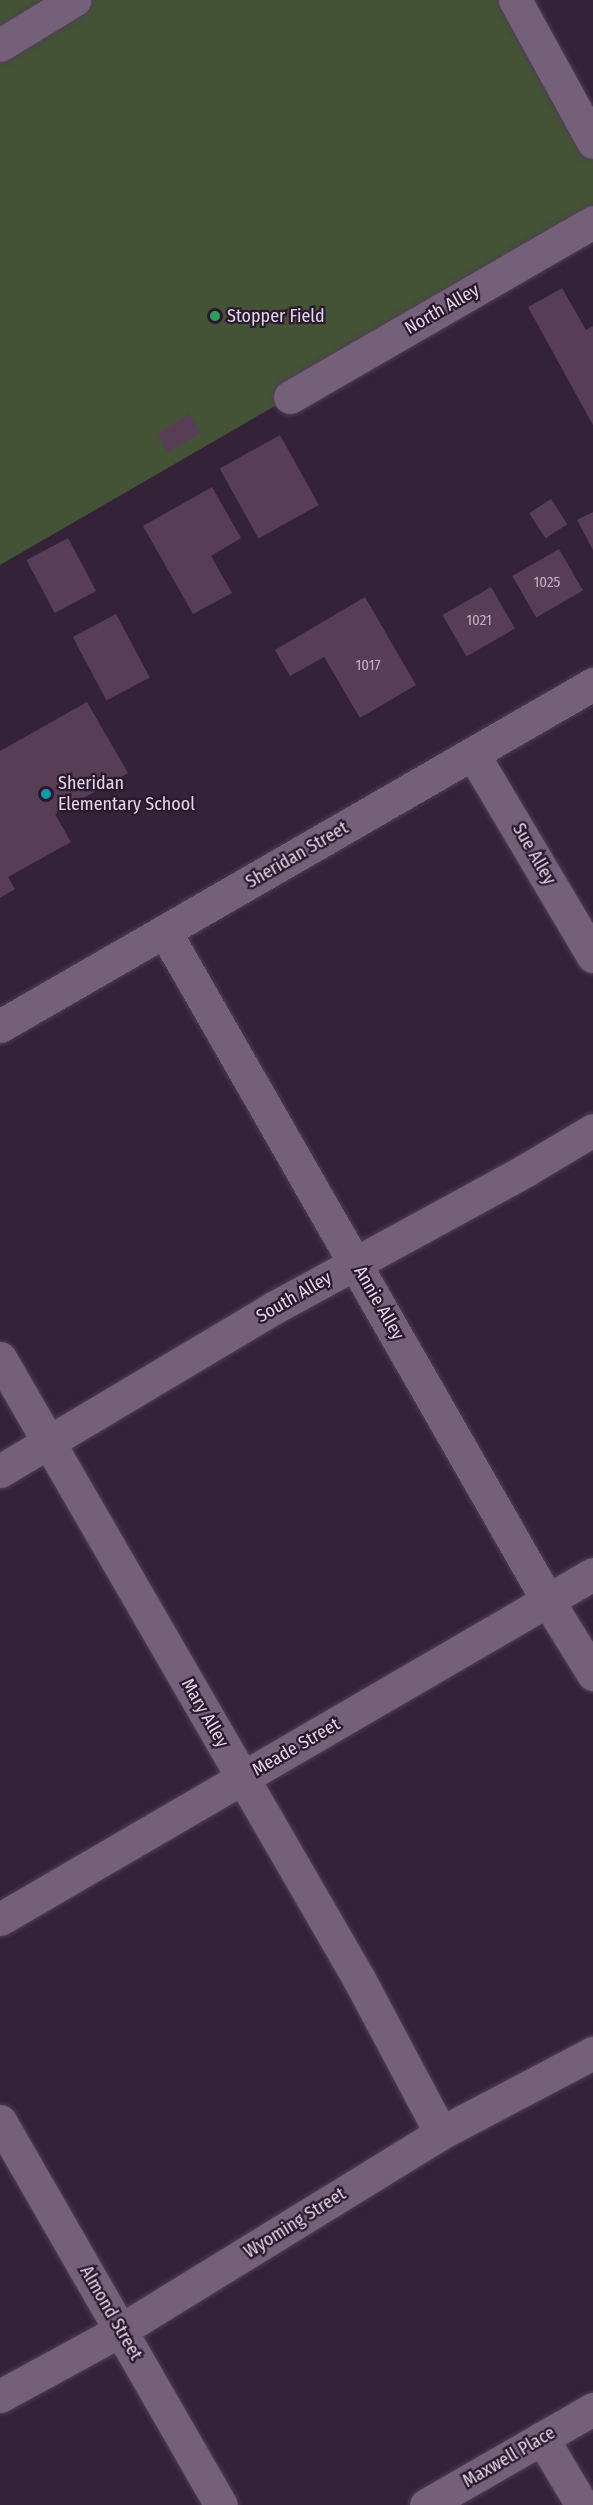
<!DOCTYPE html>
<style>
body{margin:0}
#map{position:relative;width:593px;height:2505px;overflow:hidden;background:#342239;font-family:"Fira Sans Condensed",sans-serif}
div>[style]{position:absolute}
.green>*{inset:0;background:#445336}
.building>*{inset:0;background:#583d57;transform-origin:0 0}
.roads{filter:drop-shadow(0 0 2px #4f3f53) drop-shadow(0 0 2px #4f3f53)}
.minor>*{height:33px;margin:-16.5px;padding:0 16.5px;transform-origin:16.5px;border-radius:16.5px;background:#75607a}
.dots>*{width:16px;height:16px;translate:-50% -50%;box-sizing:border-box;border:3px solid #2a182e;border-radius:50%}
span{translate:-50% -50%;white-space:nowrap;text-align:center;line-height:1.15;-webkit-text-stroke:4.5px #2a182e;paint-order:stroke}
.number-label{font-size:15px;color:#c0b0c2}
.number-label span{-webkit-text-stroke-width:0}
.street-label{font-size:18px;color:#e3d7e6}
.poi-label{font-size:18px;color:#e3d7e6}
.left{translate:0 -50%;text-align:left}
</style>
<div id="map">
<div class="green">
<div style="clip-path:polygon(0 0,509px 0,593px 144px,593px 222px,0 565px)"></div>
</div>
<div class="building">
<div style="clip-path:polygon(562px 288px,586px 330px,593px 326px,593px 425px,528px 307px)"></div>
<div style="left:189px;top:414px;width:22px;height:38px;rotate:58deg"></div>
<div style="left:280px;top:435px;width:80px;height:69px;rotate:61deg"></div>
<div style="clip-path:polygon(212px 487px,241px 538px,211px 556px,232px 593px,193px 614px,143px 526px)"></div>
<div style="left:551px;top:499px;width:30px;height:26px;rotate:57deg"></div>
<div style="clip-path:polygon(593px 512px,593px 550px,577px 520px)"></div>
<div style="left:68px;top:538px;width:60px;height:47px;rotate:62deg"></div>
<div style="left:559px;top:549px;width:48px;height:54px;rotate:60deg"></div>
<div style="left:491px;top:587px;width:48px;height:56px;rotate:60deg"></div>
<div style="clip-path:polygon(365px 597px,416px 685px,360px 718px,324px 657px,290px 676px,275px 650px)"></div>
<div style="left:116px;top:614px;width:72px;height:49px;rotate:62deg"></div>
<div style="clip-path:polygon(87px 702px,128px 773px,55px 814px,71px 842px,8px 877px,15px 889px,0 898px,0 751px)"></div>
</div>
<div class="roads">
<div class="minor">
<div style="left:515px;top:0;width:162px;rotate:61.2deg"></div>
<div style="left:0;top:45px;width:87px;rotate:-31.3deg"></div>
<div style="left:290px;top:397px;width:350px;rotate:-30deg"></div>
<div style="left:473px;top:754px;width:235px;rotate:59.3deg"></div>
<div style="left:165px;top:932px;width:771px;rotate:60.21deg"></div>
<div style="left:548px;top:1601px;width:86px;rotate:58.3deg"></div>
<div style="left:0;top:1026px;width:685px;rotate:-29.97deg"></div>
<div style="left:0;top:1358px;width:717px;rotate:59.97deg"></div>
<div style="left:359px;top:1979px;width:174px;rotate:62deg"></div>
<div style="left:0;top:1471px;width:320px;rotate:-30.8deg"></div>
<div style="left:275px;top:1307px;width:286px;rotate:-28.6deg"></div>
<div style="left:526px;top:1170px;width:78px;rotate:-30.8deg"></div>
<div style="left:0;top:1919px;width:686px;rotate:-30.19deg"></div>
<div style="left:0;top:2121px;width:443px;rotate:60.1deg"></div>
<div style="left:0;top:2396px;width:138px;rotate:-28.6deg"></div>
<div style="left:121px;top:2330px;width:376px;rotate:-31.6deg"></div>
<div style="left:441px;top:2133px;width:172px;rotate:-27.8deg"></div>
<div style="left:542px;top:2438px;width:78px;rotate:59.2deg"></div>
<div style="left:426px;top:2505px;width:193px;rotate:-29.9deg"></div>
</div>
</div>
<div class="dots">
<div style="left:215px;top:316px;background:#2e9e5b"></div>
<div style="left:46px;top:794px;background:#0f9aa8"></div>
</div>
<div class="number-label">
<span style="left:547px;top:583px">1025</span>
<span style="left:479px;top:621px">1021</span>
<span style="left:368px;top:666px">1017</span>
</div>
<div class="street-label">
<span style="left:442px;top:309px;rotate:-30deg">North Alley</span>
<span style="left:534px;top:854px;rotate:60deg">Sue Alley</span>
<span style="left:297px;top:855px;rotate:-30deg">Sheridan Street</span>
<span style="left:294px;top:1297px;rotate:-30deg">South Alley</span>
<span style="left:379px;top:1303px;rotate:60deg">Annie Alley</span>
<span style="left:205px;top:1713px;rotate:60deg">Mary Alley</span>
<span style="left:296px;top:1747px;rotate:-30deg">Meade Street</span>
<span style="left:295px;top:2223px;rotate:-32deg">Wyoming Street</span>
<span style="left:111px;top:2313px;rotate:60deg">Almond Street</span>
<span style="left:509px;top:2457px;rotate:-30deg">Maxwell Place</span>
</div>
<div class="poi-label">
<span class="left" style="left:227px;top:316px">Stopper Field</span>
<span class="left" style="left:58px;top:794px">Sheridan<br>Elementary School</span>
</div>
</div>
